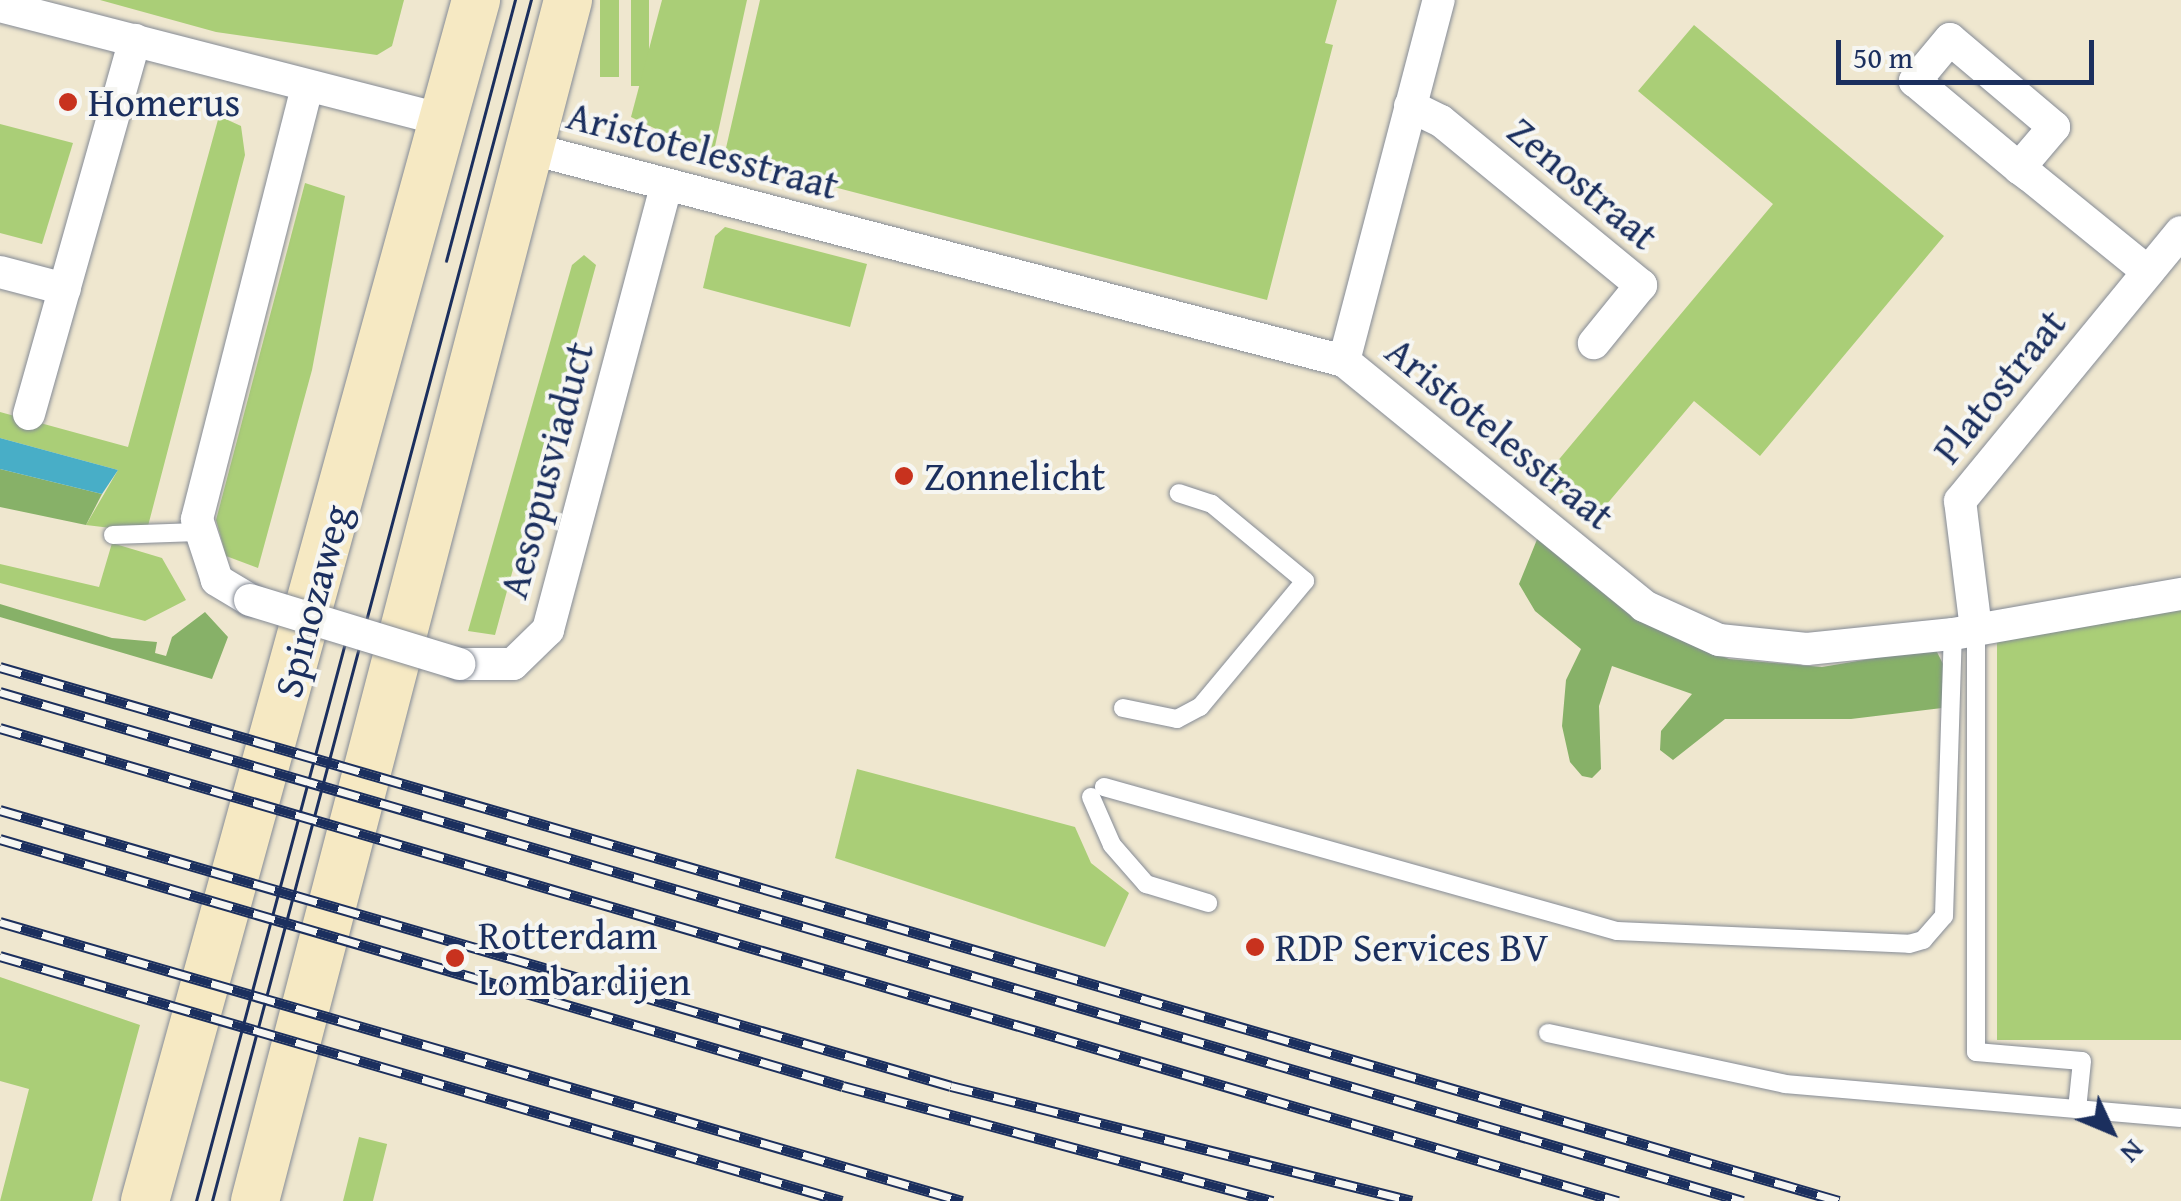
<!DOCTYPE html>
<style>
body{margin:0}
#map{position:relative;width:2181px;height:1201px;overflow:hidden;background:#efe7cf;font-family:"Gentium Book Plus",serif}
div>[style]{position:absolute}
.green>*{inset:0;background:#aace77;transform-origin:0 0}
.forest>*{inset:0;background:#87b168}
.water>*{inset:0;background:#48aec7}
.roads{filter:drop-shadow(0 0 2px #858b96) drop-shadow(0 0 2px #858b96)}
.lane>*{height:18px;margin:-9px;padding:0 9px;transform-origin:9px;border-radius:9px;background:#fff}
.street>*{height:32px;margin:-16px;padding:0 16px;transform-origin:16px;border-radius:16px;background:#fff}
.secondary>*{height:48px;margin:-24px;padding:0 24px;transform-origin:24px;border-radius:24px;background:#f6e9c3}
.tram>*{height:2.5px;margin:-1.25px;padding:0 1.25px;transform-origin:1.25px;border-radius:1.25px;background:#1b2f5e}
.rail>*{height:11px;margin-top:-5.5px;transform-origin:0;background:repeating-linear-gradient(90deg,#f6f6f2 0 22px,#1b2f5e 0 44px);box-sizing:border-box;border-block:2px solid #1b2f5e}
.bridges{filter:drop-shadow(0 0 2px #858b96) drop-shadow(0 0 2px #858b96)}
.street-bridge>*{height:32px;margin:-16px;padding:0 16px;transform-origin:16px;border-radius:16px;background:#fff}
.dots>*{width:28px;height:28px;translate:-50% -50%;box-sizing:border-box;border:5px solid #f6f6f2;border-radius:50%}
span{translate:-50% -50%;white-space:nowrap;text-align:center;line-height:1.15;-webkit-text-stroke:8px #f6f6f2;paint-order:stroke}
.poi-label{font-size:40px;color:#1b2f5e}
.left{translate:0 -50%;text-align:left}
.street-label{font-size:40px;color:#1b2f5e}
.north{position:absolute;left:2061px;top:1081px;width:100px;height:100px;-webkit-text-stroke:8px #f6f6f2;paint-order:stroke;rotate:134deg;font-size:28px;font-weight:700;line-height:40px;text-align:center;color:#1b2f5e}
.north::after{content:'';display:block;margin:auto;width:35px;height:45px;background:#1b2f5e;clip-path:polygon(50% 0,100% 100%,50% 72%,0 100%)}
.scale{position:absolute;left:1836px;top:40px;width:258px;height:45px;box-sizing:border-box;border:5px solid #1b2f5e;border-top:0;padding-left:12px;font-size:30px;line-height:35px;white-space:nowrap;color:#1b2f5e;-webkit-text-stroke:8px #f6f6f2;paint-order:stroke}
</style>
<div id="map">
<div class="green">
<div style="clip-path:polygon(100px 0,404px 0,392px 46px,377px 55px,216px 32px)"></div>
<div style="left:600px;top:0;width:19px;height:77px"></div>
<div style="left:631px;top:0;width:18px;height:86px"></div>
<div style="clip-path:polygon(662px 0,747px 0,715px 146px,704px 152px,631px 117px)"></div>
<div style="clip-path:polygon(760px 0,1337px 0,1325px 43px,1333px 45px,1267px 300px,734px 161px,726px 148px)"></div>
<div style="clip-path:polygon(1694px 25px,1944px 236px,1760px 456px,1694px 401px,1590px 524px,1540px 482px,1773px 204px,1638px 91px)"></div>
<div style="clip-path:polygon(219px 116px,241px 126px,245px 155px,148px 526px,136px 531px,86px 525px,118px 470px,0 438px,0 412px,128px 447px)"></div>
<div style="clip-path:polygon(0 124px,73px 143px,42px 244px,0 233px)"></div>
<div style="clip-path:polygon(305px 183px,345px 196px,312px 370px,258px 568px,226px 556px,216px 520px)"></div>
<div style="clip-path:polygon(725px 227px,867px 264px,850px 327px,703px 288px,715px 236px)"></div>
<div style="clip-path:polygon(584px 255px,596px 265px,495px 635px,468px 631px,572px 265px)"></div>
<div style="clip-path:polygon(112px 543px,162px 558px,186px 600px,145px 621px,0 583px,0 564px,99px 587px)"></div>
<div style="left:2181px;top:610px;width:430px;height:184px;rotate:90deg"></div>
<div style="clip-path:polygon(857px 769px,1075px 827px,1091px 863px,1129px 893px,1105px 947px,835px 858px)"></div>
<div style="clip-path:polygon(0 977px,140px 1025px,92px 1201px,0 1201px,29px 1089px,0 1081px)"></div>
<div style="left:359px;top:1137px;width:29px;height:66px;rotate:14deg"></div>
</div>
<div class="forest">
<div style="clip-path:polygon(0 469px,102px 494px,86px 525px,0 507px)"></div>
<div style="clip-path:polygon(1538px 537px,1683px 640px,1729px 659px,1822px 667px,1935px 648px,1944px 666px,1942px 708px,1851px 719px,1725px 719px,1673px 760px,1660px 750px,1661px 731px,1692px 694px,1612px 666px,1599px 706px,1601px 769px,1592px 778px,1582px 776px,1570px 762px,1562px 726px,1566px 680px,1581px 649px,1535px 611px,1519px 584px)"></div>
<div style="clip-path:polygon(0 604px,112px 638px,157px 642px,155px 653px,166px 656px,172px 637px,205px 612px,228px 637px,212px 679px,0 617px)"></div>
</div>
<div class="water">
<div style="clip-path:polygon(0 439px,0 438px,118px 470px,102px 494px,0 469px)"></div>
</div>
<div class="roads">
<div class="lane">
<div style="left:113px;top:535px;width:85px;rotate:-2deg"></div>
<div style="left:1976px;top:629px;width:423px;rotate:90deg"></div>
<div style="left:1976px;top:1052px;width:106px;rotate:4.9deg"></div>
<div style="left:2082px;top:1061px;width:48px;rotate:95.9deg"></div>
<div style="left:1123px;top:708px;width:55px;rotate:11.5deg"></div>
<div style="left:1177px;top:719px;width:26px;rotate:-28deg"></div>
<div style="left:1200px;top:707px;width:164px;rotate:-50.2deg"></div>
<div style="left:1305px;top:581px;width:121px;rotate:-140.4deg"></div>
<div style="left:1212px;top:504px;width:35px;rotate:-162deg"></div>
<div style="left:1104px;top:787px;width:533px;rotate:15.68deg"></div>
<div style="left:1617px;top:931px;width:292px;rotate:2.5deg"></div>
<div style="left:1909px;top:944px;width:15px;rotate:-16deg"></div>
<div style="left:1923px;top:940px;width:32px;rotate:-49deg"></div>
<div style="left:1944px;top:916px;width:282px;rotate:-88.2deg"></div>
<div style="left:1091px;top:797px;width:52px;rotate:66.4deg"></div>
<div style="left:1112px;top:845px;width:52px;rotate:48.9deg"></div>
<div style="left:1146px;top:884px;width:65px;rotate:17deg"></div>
<div style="left:1548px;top:1033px;width:242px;rotate:12.1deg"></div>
<div style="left:1785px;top:1084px;width:397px;rotate:4.9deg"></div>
</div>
<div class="street">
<div style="left:0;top:6px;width:459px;rotate:14.4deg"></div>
<div style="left:1410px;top:106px;width:34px;rotate:26deg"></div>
<div style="left:1441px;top:121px;width:259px;rotate:39.4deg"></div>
<div style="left:1641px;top:285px;width:75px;rotate:129deg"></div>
<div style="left:528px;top:148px;width:843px;rotate:14.63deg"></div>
<div style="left:1344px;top:361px;width:387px;rotate:39.2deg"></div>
<div style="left:1644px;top:606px;width:82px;rotate:24.4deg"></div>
<div style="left:1719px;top:640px;width:88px;rotate:5.8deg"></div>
<div style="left:1807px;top:649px;width:147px;rotate:-5.9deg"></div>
<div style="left:1953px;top:634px;width:231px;rotate:-10deg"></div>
<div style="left:2019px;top:168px;width:54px;rotate:-49.5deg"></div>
<div style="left:2054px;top:127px;width:136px;rotate:-139.8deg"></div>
<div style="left:1950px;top:39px;width:55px;rotate:129.8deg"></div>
<div style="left:1915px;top:81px;width:136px;rotate:39.9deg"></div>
<div style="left:2019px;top:168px;width:14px;rotate:36deg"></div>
<div style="left:2030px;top:176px;width:152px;rotate:39.1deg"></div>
<div style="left:0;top:272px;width:67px;rotate:14.7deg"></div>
<div style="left:1344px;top:361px;width:373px;rotate:-75.3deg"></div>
<div style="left:29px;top:414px;width:389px;rotate:-74.2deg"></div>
<div style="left:250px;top:600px;width:39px;rotate:-149deg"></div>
<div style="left:217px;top:580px;width:64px;rotate:-108.2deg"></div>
<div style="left:197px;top:519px;width:445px;rotate:-75.7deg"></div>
<div style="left:1976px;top:629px;width:129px;rotate:-97.1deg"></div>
<div style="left:1960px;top:501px;width:348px;rotate:-50.6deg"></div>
<div style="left:459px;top:664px;width:54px"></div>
<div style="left:513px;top:664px;width:49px;rotate:-44.2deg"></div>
<div style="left:548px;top:630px;width:460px;rotate:-75.1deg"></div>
</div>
<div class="secondary">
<div style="left:145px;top:1201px;width:1246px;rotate:-74.59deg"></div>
<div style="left:255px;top:1201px;width:1241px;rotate:-75.39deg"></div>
</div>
</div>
<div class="tram">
<div style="left:446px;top:261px;width:270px;rotate:-75.2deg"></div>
<div style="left:196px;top:1201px;width:578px;rotate:-75.05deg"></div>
<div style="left:212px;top:1201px;width:1243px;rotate:-75.13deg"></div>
</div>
<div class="rail">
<div style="left:0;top:667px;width:1915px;rotate:16.19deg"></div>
<div style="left:0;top:692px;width:1816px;rotate:16.28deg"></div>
<div style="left:0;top:728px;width:1686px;rotate:16.3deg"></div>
<div style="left:0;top:810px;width:990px;rotate:16.18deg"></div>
<div style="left:951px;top:1086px;width:475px;rotate:14deg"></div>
<div style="left:0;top:839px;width:878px;rotate:16.33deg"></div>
<div style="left:843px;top:1086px;width:445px;rotate:15deg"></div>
<div style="left:0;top:922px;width:1002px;rotate:16.17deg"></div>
<div style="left:0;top:956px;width:877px;rotate:16.22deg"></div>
</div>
<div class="bridges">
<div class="street-bridge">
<div style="left:250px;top:600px;width:219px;rotate:17deg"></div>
</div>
</div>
<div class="dots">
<div style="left:68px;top:102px;background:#c8321e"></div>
<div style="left:904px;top:476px;background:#c8321e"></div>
<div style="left:1255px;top:947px;background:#c8321e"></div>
<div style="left:455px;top:958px;background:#c8321e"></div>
</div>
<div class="poi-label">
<span class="left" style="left:88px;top:102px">Homerus</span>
<span class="left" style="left:924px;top:476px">Zonnelicht</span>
<span class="left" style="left:478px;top:958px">Rotterdam<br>Lombardijen</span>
<span class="left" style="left:1275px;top:947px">RDP Services BV</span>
</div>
<div class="street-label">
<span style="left:703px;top:150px;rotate:15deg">Aristotelesstraat</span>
<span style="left:1583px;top:183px;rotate:40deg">Zenostraat</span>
<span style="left:1999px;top:386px;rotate:-51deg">Platostraat</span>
<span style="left:1500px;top:433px;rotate:39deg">Aristotelesstraat</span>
<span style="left:546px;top:470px;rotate:-75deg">Aesopusviaduct</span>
<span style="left:312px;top:601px;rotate:-75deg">Spinozaweg</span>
</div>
<div class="north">N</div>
<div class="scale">50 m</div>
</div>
